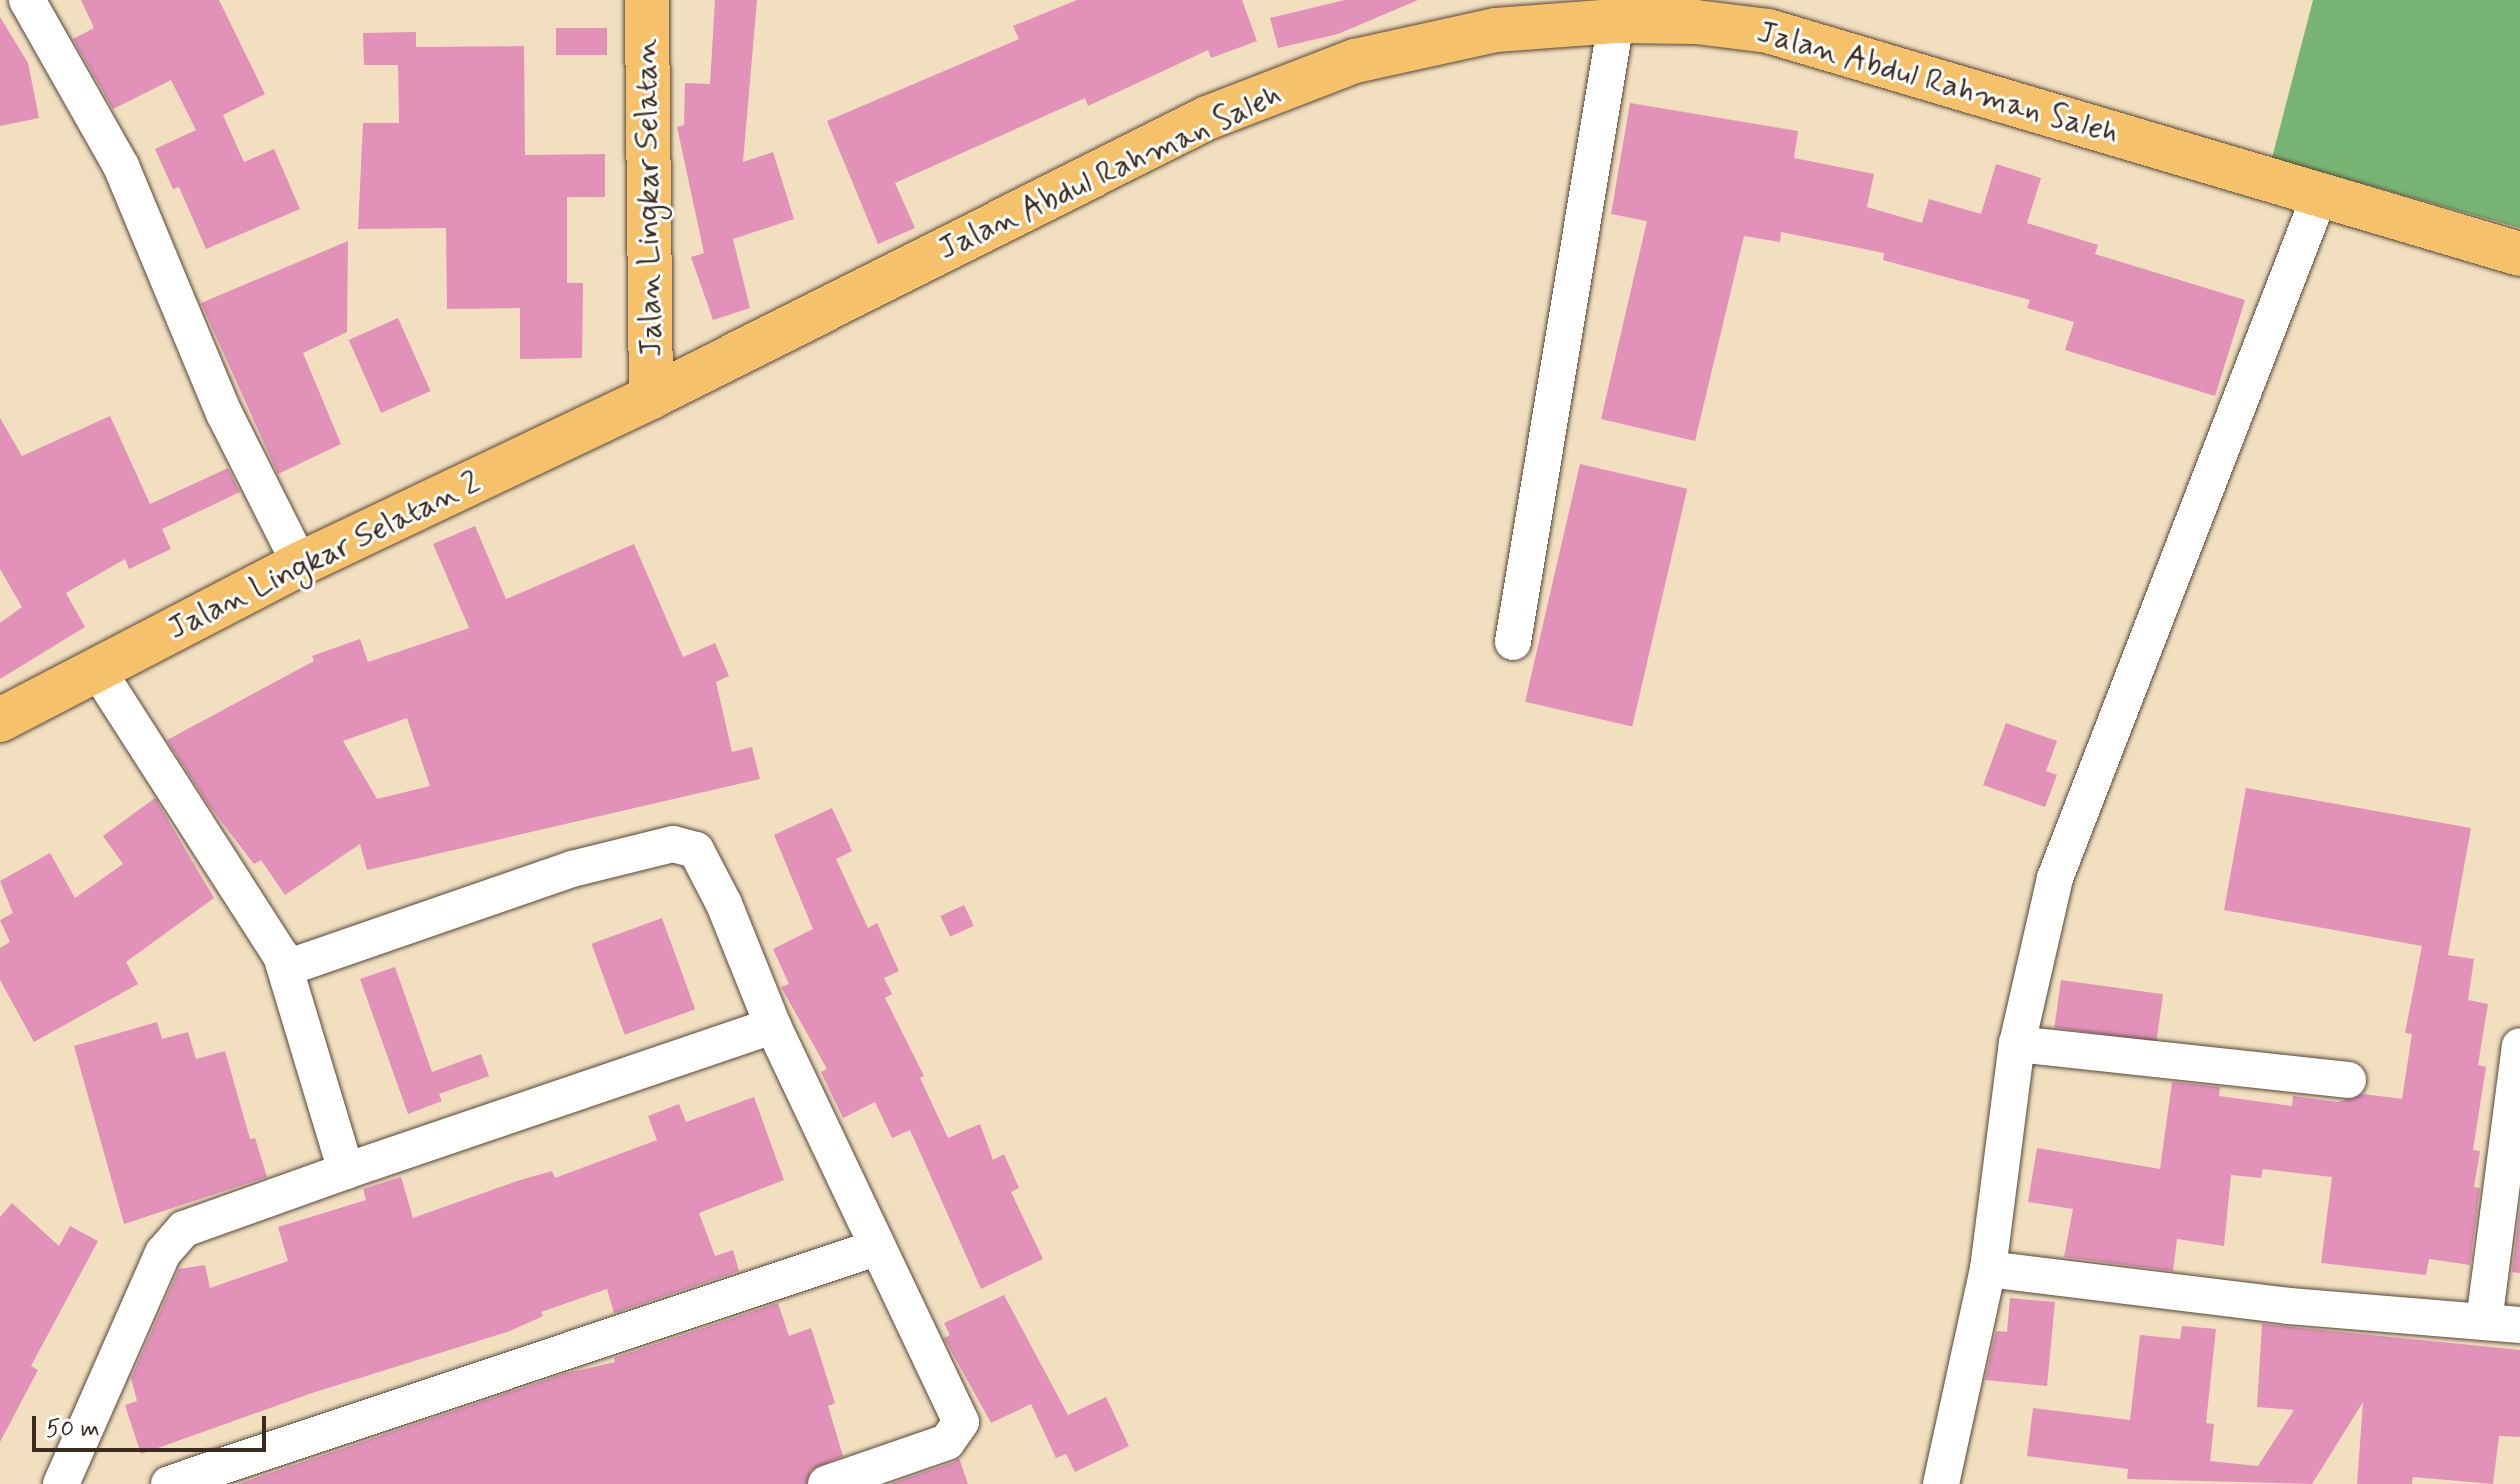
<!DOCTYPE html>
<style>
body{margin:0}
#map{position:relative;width:2520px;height:1484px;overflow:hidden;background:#f1dfc0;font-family:Mynerve,sans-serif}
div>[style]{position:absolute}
.forest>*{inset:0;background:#78b575}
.building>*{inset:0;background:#e292b9;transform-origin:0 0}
.roads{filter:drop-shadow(0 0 2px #564536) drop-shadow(0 0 2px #564536)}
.minor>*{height:36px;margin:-18px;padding:0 18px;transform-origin:18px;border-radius:18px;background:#fff}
.primary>*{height:44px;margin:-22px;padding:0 22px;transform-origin:22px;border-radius:22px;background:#f5c16b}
.trunk>*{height:44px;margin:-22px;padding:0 22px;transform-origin:22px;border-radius:22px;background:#f5c16b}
span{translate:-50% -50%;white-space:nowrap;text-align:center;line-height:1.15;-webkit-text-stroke:6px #fff;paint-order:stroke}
.street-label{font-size:32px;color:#3b2a1e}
.scale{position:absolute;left:32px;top:1416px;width:234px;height:36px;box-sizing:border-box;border:4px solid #3b2a1e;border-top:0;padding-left:10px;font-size:24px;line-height:28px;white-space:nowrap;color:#3b2a1e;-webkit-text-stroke:6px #fff;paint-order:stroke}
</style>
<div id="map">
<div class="forest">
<div style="clip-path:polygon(2313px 0,2520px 0,2520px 228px,2272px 158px)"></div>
</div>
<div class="building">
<div style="clip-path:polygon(81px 0,219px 0,265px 94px,223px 115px,244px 162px,274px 149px,300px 209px,206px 249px,179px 187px,173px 189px,155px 149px,196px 130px,171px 80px,113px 109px,73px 39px,94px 28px)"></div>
<div style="clip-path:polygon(715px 0,757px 0,743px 162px,773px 152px,794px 219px,733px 239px,750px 308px,713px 320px,691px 257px,704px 253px,677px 127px,684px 125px,685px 83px,710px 84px)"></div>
<div style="clip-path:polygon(1077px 0,1242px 0,1257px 41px,1211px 58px,1208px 50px,1088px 106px,1085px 98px,895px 183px,915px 228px,878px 244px,827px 121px,1019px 39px,1013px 26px)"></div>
<div style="clip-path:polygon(1345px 0,1418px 0,1338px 34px,1278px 48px,1270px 18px)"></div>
<div style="clip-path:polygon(0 17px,28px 63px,39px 118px,0 126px)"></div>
<div style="left:607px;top:28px;width:27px;height:51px;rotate:90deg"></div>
<div style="clip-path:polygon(416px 32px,416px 47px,524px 46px,525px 155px,605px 154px,605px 197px,567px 197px,567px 283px,583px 283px,582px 358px,520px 359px,520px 308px,447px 309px,446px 228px,358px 229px,363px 123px,399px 123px,398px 65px,364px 65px,363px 33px)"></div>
<div style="clip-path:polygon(1630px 103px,1798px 131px,1794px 158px,1874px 174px,1867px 207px,1922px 223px,1929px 199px,1981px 214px,1996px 164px,2041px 178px,2027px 223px,2098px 245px,2095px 254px,2245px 300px,2215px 396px,2065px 350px,2074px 322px,2027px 308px,2030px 300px,1883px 260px,1884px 253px,1781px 232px,1780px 242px,1744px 236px,1695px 441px,1601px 419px,1647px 221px,1611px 214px)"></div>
<div style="clip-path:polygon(348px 241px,347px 332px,303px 353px,341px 444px,278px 474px,201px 303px)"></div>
<div style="left:398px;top:318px;width:80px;height:54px;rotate:66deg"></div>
<div style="clip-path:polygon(110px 416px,150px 504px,228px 468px,240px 492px,162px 529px,171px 549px,129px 569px,125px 559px,66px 593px,85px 627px,0 679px,0 623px,22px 607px,0 569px,0 418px,22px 456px)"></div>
<div style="left:1580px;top:464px;width:110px;height:244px;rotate:13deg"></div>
<div style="clip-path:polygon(evenodd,475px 526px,506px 599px,634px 544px,683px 657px,715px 643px,729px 676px,716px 682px,732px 752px,752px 747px,760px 779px,367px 870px,360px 844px,285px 895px,261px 860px,254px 864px,210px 807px,167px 740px,314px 661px,312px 656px,360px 639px,368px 662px,469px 628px,433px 544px,475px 526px,407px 718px,430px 786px,377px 799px,343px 741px,407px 718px)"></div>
<div style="clip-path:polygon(2006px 723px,2057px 741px,2046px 771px,2057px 775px,2045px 807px,1983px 785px)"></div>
<div style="clip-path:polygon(2246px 788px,2471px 828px,2448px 955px,2474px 959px,2468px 1000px,2488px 1004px,2478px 1065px,2486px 1067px,2473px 1150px,2480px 1151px,2474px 1187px,2480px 1188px,2470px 1265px,2429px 1259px,2426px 1275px,2321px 1263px,2332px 1177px,2263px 1169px,2261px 1178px,2231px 1175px,2224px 1246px,2177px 1239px,2173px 1271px,2064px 1257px,2073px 1209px,2028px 1202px,2037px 1148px,2160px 1169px,2172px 1082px,2220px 1087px,2219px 1096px,2292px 1106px,2293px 1096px,2338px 1102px,2363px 1094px,2402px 1099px,2412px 1034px,2405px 1033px,2422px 946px,2224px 910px)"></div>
<div style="clip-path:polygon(155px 798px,214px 898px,126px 962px,138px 984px,34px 1042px,0 980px,0 948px,10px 942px,0 920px,13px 913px,0 881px,50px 853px,75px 898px,123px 864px,103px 836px)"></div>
<div style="clip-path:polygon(832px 808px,852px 851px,836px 859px,868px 928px,877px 923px,899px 971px,884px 978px,892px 994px,885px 998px,924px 1076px,920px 1078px,948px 1138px,980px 1124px,993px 1160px,1004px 1154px,1019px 1188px,1011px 1192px,1043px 1259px,981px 1289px,910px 1130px,892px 1138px,875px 1102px,843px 1118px,821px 1072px,827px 1069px,781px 987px,789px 984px,773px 949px,813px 929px,774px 835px)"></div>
<div style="left:964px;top:905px;width:23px;height:26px;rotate:65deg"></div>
<div style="left:662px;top:918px;width:97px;height:75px;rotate:70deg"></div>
<div style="clip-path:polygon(395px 967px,432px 1072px,481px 1054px,489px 1076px,439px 1094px,442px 1101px,408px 1114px,360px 979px)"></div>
<div style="left:2061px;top:980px;width:103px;height:48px;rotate:8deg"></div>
<div style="clip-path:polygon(157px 1022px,162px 1039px,188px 1032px,196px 1059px,225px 1051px,250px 1139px,255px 1138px,267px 1177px,124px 1224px,74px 1046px)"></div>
<div style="clip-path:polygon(754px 1097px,784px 1180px,699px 1213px,715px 1256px,733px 1250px,739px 1271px,614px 1313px,607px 1289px,541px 1312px,543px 1316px,510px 1331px,312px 1393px,141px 1454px,125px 1405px,137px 1401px,131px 1378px,179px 1269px,205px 1265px,210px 1288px,288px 1261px,278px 1227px,366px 1200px,363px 1189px,401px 1177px,413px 1218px,517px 1181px,552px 1171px,555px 1178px,657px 1140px,648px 1116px,679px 1104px,686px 1122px)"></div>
<div style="clip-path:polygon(12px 1203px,59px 1246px,70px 1226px,98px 1241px,31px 1366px,38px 1370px,0 1442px,0 1217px)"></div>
<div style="clip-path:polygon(2520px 1208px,2520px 1273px,2512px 1272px)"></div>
<div style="clip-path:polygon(1004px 1295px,1068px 1415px,1106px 1397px,1129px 1446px,1075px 1472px,1066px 1454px,1056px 1458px,1031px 1404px,991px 1423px,944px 1338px,950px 1335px,944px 1323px)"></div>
<div style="clip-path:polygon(2010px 1298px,2055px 1302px,2047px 1386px,1985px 1380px,1996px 1331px,2007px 1332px)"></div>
<div style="clip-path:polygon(778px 1303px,789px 1336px,811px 1328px,835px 1403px,828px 1406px,843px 1456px,811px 1470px,806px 1484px,238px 1484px,567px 1373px,615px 1362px,614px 1358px)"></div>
<div style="clip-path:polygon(2262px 1324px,2520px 1350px,2520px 1437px,2499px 1436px,2493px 1484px,2413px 1477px,2412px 1484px,2357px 1484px,2363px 1402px,2312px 1484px,2127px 1479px,2128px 1469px,2027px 1456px,2033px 1408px,2130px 1420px,2140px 1335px,2180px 1339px,2182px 1326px,2216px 1329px,2206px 1423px,2214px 1424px,2210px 1461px,2258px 1466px,2294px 1410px,2257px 1407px)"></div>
<div style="clip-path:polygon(959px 1458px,968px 1484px,890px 1484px,954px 1462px)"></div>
</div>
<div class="roads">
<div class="minor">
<div style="left:27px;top:0;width:191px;rotate:60.5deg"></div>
<div style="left:121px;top:166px;width:268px;rotate:67.4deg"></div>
<div style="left:224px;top:413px;width:169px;rotate:63.3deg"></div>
<div style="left:1513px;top:642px;width:629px;rotate:-80.58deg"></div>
<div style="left:286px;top:968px;width:303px;rotate:-19.1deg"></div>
<div style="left:572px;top:869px;width:104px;rotate:-13.9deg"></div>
<div style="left:673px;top:844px;width:24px;rotate:15deg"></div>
<div style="left:696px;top:850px;width:61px;rotate:62.6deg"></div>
<div style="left:724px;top:904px;width:131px;rotate:68.1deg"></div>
<div style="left:2017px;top:1044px;width:333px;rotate:6.2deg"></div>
<div style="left:346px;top:1171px;width:451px;rotate:-18.8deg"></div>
<div style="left:773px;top:1026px;width:438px;rotate:64.6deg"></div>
<div style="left:961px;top:1422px;width:24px;rotate:125deg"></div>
<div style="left:947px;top:1442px;width:128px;rotate:160.9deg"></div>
<div style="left:1988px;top:1269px;width:303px;rotate:7deg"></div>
<div style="left:2289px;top:1306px;width:232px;rotate:4.7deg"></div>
<div style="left:2484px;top:1322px;width:278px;rotate:-82.6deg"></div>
<div style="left:61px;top:1484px;width:253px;rotate:-66.2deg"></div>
<div style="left:163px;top:1253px;width:32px;rotate:-49deg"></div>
<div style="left:184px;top:1229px;width:172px;rotate:-19.7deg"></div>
<div style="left:346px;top:1171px;width:225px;rotate:-106.8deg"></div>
<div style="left:281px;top:956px;width:341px;rotate:-122.7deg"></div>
<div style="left:169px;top:1484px;width:744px;rotate:-18.48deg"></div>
<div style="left:1941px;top:1484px;width:220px;rotate:-77.7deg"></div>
<div style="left:1988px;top:1269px;width:227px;rotate:-82.7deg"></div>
<div style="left:2017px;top:1044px;width:170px;rotate:-77.1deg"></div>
<div style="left:2055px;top:878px;width:730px;rotate:-68.81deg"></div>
</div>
<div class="primary">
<div style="left:651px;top:397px;width:622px;rotate:-26.65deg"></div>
<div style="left:1207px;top:118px;width:159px;rotate:-21.1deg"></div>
<div style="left:1355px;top:61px;width:144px;rotate:-12.4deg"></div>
<div style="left:1496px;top:30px;width:120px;rotate:-4.3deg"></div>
<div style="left:1616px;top:21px;width:80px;rotate:0.7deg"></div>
<div style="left:1696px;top:22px;width:73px;rotate:7.1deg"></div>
<div style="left:1768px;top:31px;width:784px;rotate:16.52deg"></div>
</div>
<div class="trunk">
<div style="left:0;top:720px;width:338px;rotate:-27.5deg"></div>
<div style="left:300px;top:564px;width:389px;rotate:-25.4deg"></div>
<div style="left:651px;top:397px;width:397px;rotate:-90.6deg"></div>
</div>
</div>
<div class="street-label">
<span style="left:1938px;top:83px;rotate:16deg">Jalan Abdul Rahman Saleh</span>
<span style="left:1110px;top:172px;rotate:-25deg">Jalan Abdul Rahman Saleh</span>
<span style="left:649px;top:198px;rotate:-91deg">Jalan Lingkar Selatan</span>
<span style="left:324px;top:556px;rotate:-26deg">Jalan Lingkar Selatan 2</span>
</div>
<div class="scale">50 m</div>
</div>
